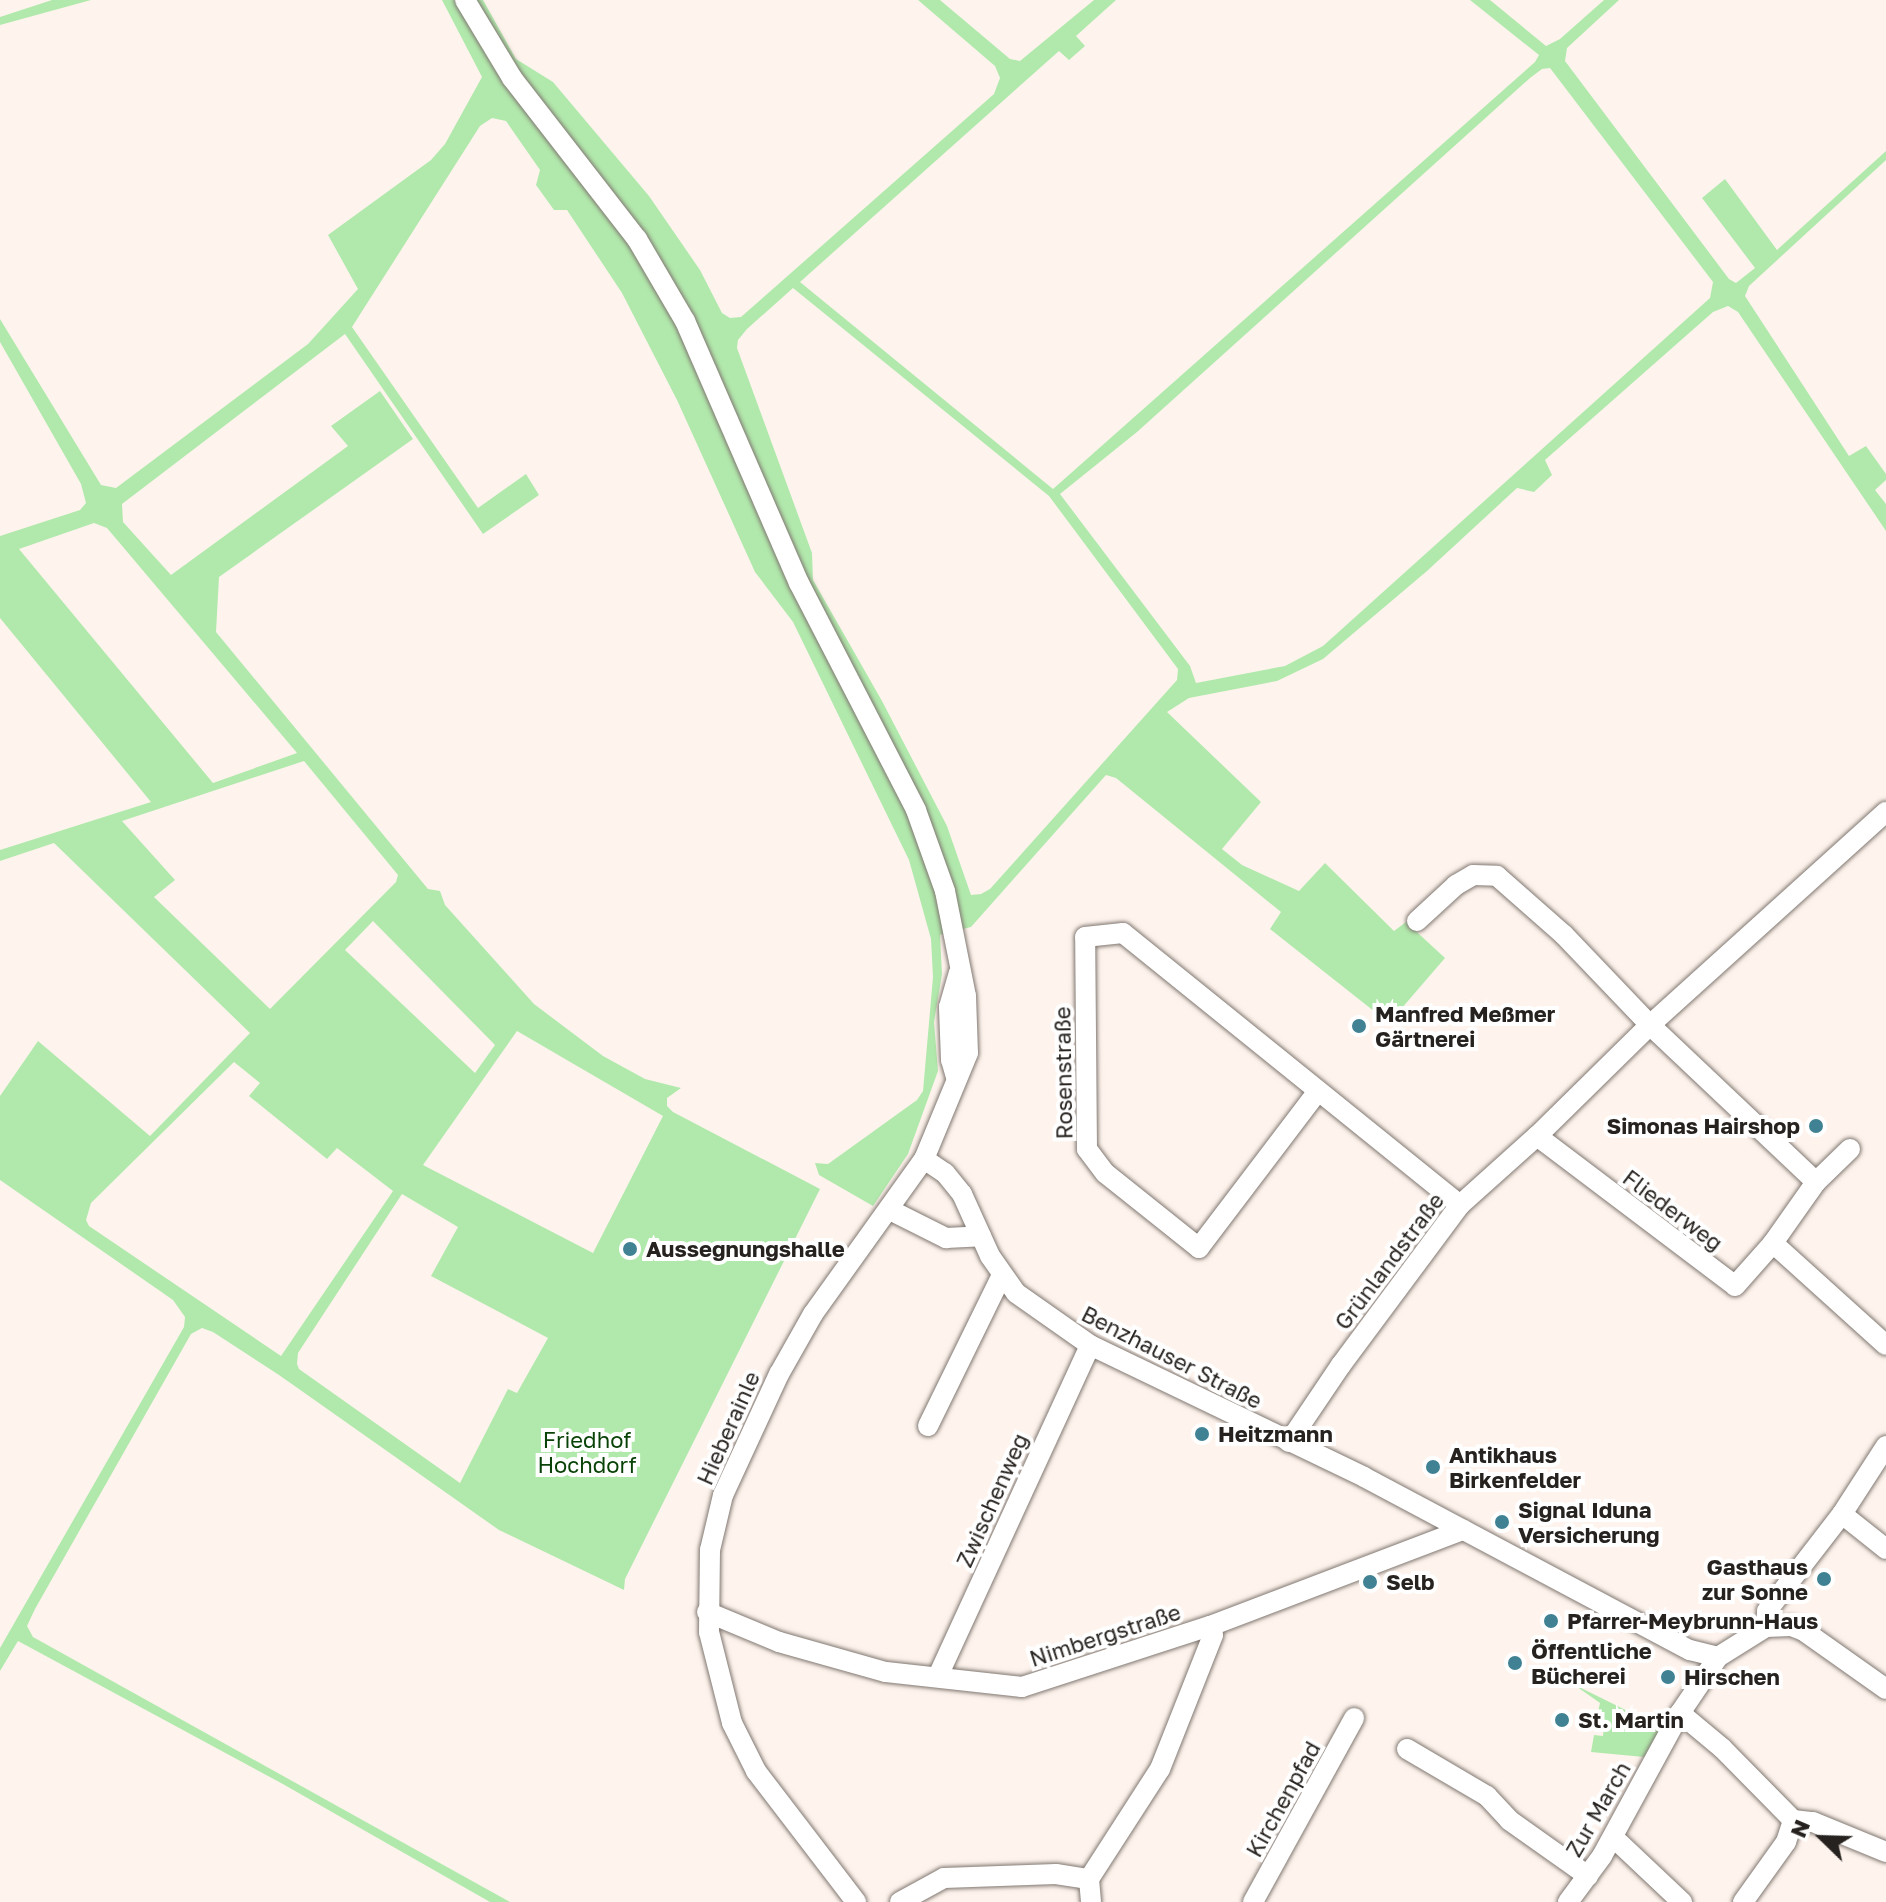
<!DOCTYPE html>
<meta charset="utf-8">
<style>
body{margin:0}
#map{position:relative;width:1886px;height:1902px;overflow:hidden;background:#fef4ed;font-family:"Golos Text",sans-serif}
div>[style]{position:absolute}
.green>*{inset:0;background:#b1e9ac}
.roads{filter:drop-shadow(0 0 2px #807771) drop-shadow(0 0 2px #807771)}
.minor>*{height:20px;margin:-10px;padding:0 10px;transform-origin:10px;border-radius:10px;background:#fff}
.dots>*{width:22px;height:22px;translate:-50% -50%;box-sizing:border-box;border:4px solid #fff;border-radius:50%}
span{translate:-50% -50%;white-space:nowrap;text-align:center;line-height:1.15;-webkit-text-stroke:8px #fff;paint-order:stroke}
.poi-label{font-size:22px;color:#26221f;font-weight:700}
.left{translate:0 -50%;text-align:left}
.right{translate:-100% -50%;text-align:right}
.street-label{font-size:22px;color:#26221f}
.park-label{font-size:22px;color:#094307}
.north{position:absolute;left:1782px;top:1798px;width:80px;height:80px;-webkit-text-stroke:6px #fff;paint-order:stroke;rotate:293deg;font-size:22px;font-weight:700;line-height:32px;text-align:center;color:#26221f}
.north::after{content:'';display:block;margin:auto;width:28px;height:36px;background:#26221f;clip-path:polygon(50% 0,100% 100%,50% 72%,0 100%)}
</style>
<div id="map">
<div class="green">
<div style="clip-path:polygon(52px 0,91px 0,0 25px,0 17px)"></div>
<div style="clip-path:polygon(evenodd,442px 0,483px 0,516px 59px,553px 82px,649px 196px,700px 270px,722px 313px,730px 318px,741px 317px,994px 94px,1000px 78px,995px 66px,918px 0,940px 0,1010px 59px,1020px 61px,1094px 0,1116px 0,1076px 36px,1085px 46px,1069px 60px,1059px 51px,800px 282px,1053px 489px,1535px 62px,1539px 55px,1470px 0,1490px 0,1546px 46px,1560px 39px,1604px 0,1619px 0,1567px 48px,1565px 61px,1729px 279px,1736px 283px,1755px 268px,1702px 198px,1725px 179px,1777px 250px,1886px 151px,1886px 160px,1749px 286px,1745px 296px,1849px 456px,1866px 446px,1886px 474px,1886px 480px,1875px 490px,1886px 504px,1886px 531px,1738px 312px,1728px 306px,1713px 312px,1545px 460px,1552px 475px,1534px 492px,1517px 488px,1427px 571px,1323px 659px,1277px 681px,1189px 698px,1167px 712px,1261px 802px,1222px 849px,1242px 865px,1299px 891px,1325px 863px,1394px 931px,1406px 922px,1445px 958px,1389px 1023px,1270px 929px,1281px 912px,1116px 778px,1106px 775px,971px 927px,940px 935px,942px 974px,934px 1022px,938px 1071px,908px 1154px,873px 1206px,819px 1175px,815px 1163px,828px 1164px,917px 1100px,923px 1091px,933px 977px,931px 939px,909px 860px,793px 622px,755px 572px,677px 400px,622px 293px,567px 210px,554px 210px,536px 185px,540px 170px,506px 121px,492px 118px,480px 126px,352px 327px,478px 508px,526px 474px,539px 495px,483px 534px,345px 334px,122px 504px,123px 522px,171px 575px,348px 446px,331px 426px,380px 391px,413px 439px,219px 577px,216px 632px,428px 889px,440px 891px,445px 905px,534px 1004px,603px 1056px,645px 1079px,681px 1088px,667px 1098px,667px 1106px,673px 1112px,820px 1189px,625px 1579px,624px 1590px,499px 1530px,279px 1375px,213px 1332px,202px 1328px,191px 1334px,35px 1609px,27px 1626px,33px 1637px,510px 1902px,490px 1902px,281px 1783px,18px 1641px,0 1671px,0 1648px,184px 1327px,185px 1317px,173px 1300px,0 1180px,0 1096px,38px 1041px,150px 1136px,250px 1033px,54px 843px,0 861px,0 850px,151px 802px,0 618px,0 536px,80px 510px,86px 503px,81px 484px,0 342px,0 319px,101px 485px,116px 488px,308px 344px,358px 289px,328px 235px,431px 160px,445px 144px,482px 77px,442px 0,1550px 68px,1713px 282px,1710px 298px,1323px 646px,1285px 666px,1196px 683px,1190px 666px,1060px 494px,1137px 432px,1530px 78px,1542px 69px,1550px 68px,442px 0,793px 288px,1049px 496px,1178px 669px,1177px 680px,990px 889px,981px 894px,971px 895px,947px 826px,882px 701px,813px 580px,812px 553px,737px 348px,738px 340px,747px 329px,793px 288px,442px 0,94px 523px,107px 528px,297px 753px,213px 783px,19px 549px,94px 523px,442px 0,304px 761px,398px 875px,396px 882px,270px 1009px,154px 897px,175px 880px,122px 821px,304px 761px,442px 0,373px 921px,495px 1045px,475px 1073px,345px 950px,373px 921px,442px 0,517px 1031px,663px 1116px,593px 1253px,423px 1165px,517px 1031px,442px 0,234px 1062px,260px 1083px,249px 1096px,327px 1159px,337px 1148px,393px 1191px,281px 1356px,89px 1226px,86px 1220px,91px 1203px,234px 1062px,442px 0,402px 1194px,458px 1227px,431px 1276px,548px 1338px,517px 1393px,508px 1389px,460px 1483px,299px 1369px,297px 1364px,298px 1353px,402px 1194px)"></div>
<div style="clip-path:polygon(1573px 1684px,1664px 1729px,1644px 1757px,1591px 1752px,1594px 1735px,1603px 1736px,1604px 1725px,1596px 1721px,1600px 1703px)"></div>
</div>
<div class="roads">
<div class="minor">
<div style="left:465px;top:0;width:91px;rotate:58.9deg"></div>
<div style="left:512px;top:78px;width:204px;rotate:52.2deg"></div>
<div style="left:637px;top:239px;width:95px;rotate:59.7deg"></div>
<div style="left:685px;top:321px;width:286px;rotate:66.5deg"></div>
<div style="left:799px;top:583px;width:255px;rotate:62.7deg"></div>
<div style="left:916px;top:810px;width:86px;rotate:70.3deg"></div>
<div style="left:945px;top:891px;width:107px;rotate:78.7deg"></div>
<div style="left:966px;top:996px;width:57px;rotate:88deg"></div>
<div style="left:968px;top:1053px;width:115px;rotate:112.5deg"></div>
<div style="left:924px;top:1159px;width:191px;rotate:125.6deg"></div>
<div style="left:813px;top:1314px;width:69px;rotate:119.5deg"></div>
<div style="left:779px;top:1374px;width:133px;rotate:114.8deg"></div>
<div style="left:723px;top:1495px;width:57px;rotate:103.3deg"></div>
<div style="left:710px;top:1550px;width:82px;rotate:90.7deg"></div>
<div style="left:709px;top:1632px;width:94px;rotate:75.8deg"></div>
<div style="left:732px;top:1723px;width:54px;rotate:63.4deg"></div>
<div style="left:756px;top:1771px;width:165px;rotate:52.6deg"></div>
<div style="left:1417px;top:921px;width:53px;rotate:-42.7deg"></div>
<div style="left:1456px;top:885px;width:20px;rotate:-30deg"></div>
<div style="left:1473px;top:875px;width:24px;rotate:2deg"></div>
<div style="left:1497px;top:876px;width:89px;rotate:41.4deg"></div>
<div style="left:1564px;top:935px;width:124px;rotate:46.3deg"></div>
<div style="left:1650px;top:1025px;width:228px;rotate:43.4deg"></div>
<div style="left:956px;top:1077px;width:18px;rotate:-106deg"></div>
<div style="left:951px;top:1060px;width:53px;rotate:-92.2deg"></div>
<div style="left:949px;top:1007px;width:36px;rotate:-74deg"></div>
<div style="left:1318px;top:1091px;width:197px;rotate:127.2deg"></div>
<div style="left:1199px;top:1248px;width:120px;rotate:-141.4deg"></div>
<div style="left:1105px;top:1173px;width:30px;rotate:-127deg"></div>
<div style="left:1087px;top:1149px;width:212px;rotate:-90.5deg"></div>
<div style="left:1085px;top:937px;width:38px;rotate:-6deg"></div>
<div style="left:1123px;top:933px;width:433px;rotate:38.9deg"></div>
<div style="left:1537px;top:1136px;width:248px;rotate:37.1deg"></div>
<div style="left:1735px;top:1286px;width:57px;rotate:-48.5deg"></div>
<div style="left:1850px;top:1149px;width:47px;rotate:135.9deg"></div>
<div style="left:1816px;top:1182px;width:75px;rotate:125.2deg"></div>
<div style="left:1773px;top:1243px;width:152px;rotate:42.1deg"></div>
<div style="left:924px;top:1159px;width:25px;rotate:34deg"></div>
<div style="left:945px;top:1173px;width:27px;rotate:51deg"></div>
<div style="left:962px;top:1194px;width:68px;rotate:65.7deg"></div>
<div style="left:990px;top:1256px;width:45px;rotate:54.9deg"></div>
<div style="left:1016px;top:1293px;width:90px;rotate:35.1deg"></div>
<div style="left:1090px;top:1345px;width:304px;rotate:25.7deg"></div>
<div style="left:1364px;top:1477px;width:369px;rotate:28deg"></div>
<div style="left:1690px;top:1650px;width:29px;rotate:14deg"></div>
<div style="left:1718px;top:1657px;width:57px;rotate:-32deg"></div>
<div style="left:1766px;top:1627px;width:25px;rotate:-2deg"></div>
<div style="left:1791px;top:1626px;width:14px;rotate:21deg"></div>
<div style="left:1804px;top:1631px;width:100px;rotate:35.3deg"></div>
<div style="left:890px;top:1210px;width:63px;rotate:26.6deg"></div>
<div style="left:946px;top:1238px;width:35px;rotate:-3deg"></div>
<div style="left:928px;top:1426px;width:168px;rotate:-63.9deg"></div>
<div style="left:1289px;top:1442px;width:93px;rotate:-56deg"></div>
<div style="left:1341px;top:1365px;width:199px;rotate:-53.4deg"></div>
<div style="left:1460px;top:1205px;width:103px;rotate:-41.9deg"></div>
<div style="left:1537px;top:1136px;width:158px;rotate:-44.5deg"></div>
<div style="left:1650px;top:1025px;width:318px;rotate:-42.1deg"></div>
<div style="left:1842px;top:1514px;width:56px;rotate:38.5deg"></div>
<div style="left:707px;top:1612px;width:78px;rotate:22.6deg"></div>
<div style="left:779px;top:1642px;width:111px;rotate:15.7deg"></div>
<div style="left:886px;top:1672px;width:137px;rotate:6.3deg"></div>
<div style="left:1022px;top:1687px;width:198px;rotate:-18deg"></div>
<div style="left:1210px;top:1626px;width:271px;rotate:-20.8deg"></div>
<div style="left:1766px;top:1627px;width:16px;rotate:-86deg"></div>
<div style="left:1767px;top:1611px;width:123px;rotate:-52.3deg"></div>
<div style="left:1842px;top:1514px;width:81px;rotate:-57.1deg"></div>
<div style="left:938px;top:1676px;width:364px;rotate:-65.3deg"></div>
<div style="left:1680px;top:1713px;width:55px;rotate:39.8deg"></div>
<div style="left:1722px;top:1748px;width:101px;rotate:45.4deg"></div>
<div style="left:1793px;top:1820px;width:20px;rotate:6deg"></div>
<div style="left:1813px;top:1822px;width:79px;rotate:22.3deg"></div>
<div style="left:1407px;top:1749px;width:93px;rotate:30.4deg"></div>
<div style="left:1487px;top:1796px;width:33px;rotate:47deg"></div>
<div style="left:1509px;top:1820px;width:97px;rotate:35.3deg"></div>
<div style="left:1613px;top:1837px;width:95px;rotate:43.3deg"></div>
<div style="left:1089px;top:1879px;width:131px;rotate:-57.2deg"></div>
<div style="left:1160px;top:1769px;width:144px;rotate:-68.4deg"></div>
<div style="left:1213px;top:1635px;width:9px;rotate:-108deg"></div>
<div style="left:900px;top:1902px;width:50px;rotate:-28.6deg"></div>
<div style="left:944px;top:1878px;width:112px;rotate:-2deg"></div>
<div style="left:1056px;top:1874px;width:33px;rotate:9deg"></div>
<div style="left:1089px;top:1879px;width:23px;rotate:85deg"></div>
<div style="left:1253px;top:1902px;width:210px;rotate:-61.2deg"></div>
<div style="left:1568px;top:1902px;width:57px;rotate:-53.5deg"></div>
<div style="left:1602px;top:1856px;width:163px;rotate:-61.4deg"></div>
<div style="left:1680px;top:1713px;width:68px;rotate:-55.8deg"></div>
<div style="left:1743px;top:1902px;width:74px;rotate:-54.4deg"></div>
<div style="left:1786px;top:1842px;width:23px;rotate:-72deg"></div>
</div>
</div>
<div class="dots">
<div style="left:1359px;top:1026px;background:#408293"></div>
<div style="left:1816px;top:1126px;background:#408293"></div>
<div style="left:630px;top:1249px;background:#408293"></div>
<div style="left:1202px;top:1434px;background:#408293"></div>
<div style="left:1433px;top:1467px;background:#408293"></div>
<div style="left:1502px;top:1522px;background:#408293"></div>
<div style="left:1824px;top:1579px;background:#408293"></div>
<div style="left:1370px;top:1582px;background:#408293"></div>
<div style="left:1551px;top:1621px;background:#408293"></div>
<div style="left:1515px;top:1663px;background:#408293"></div>
<div style="left:1668px;top:1677px;background:#408293"></div>
<div style="left:1562px;top:1720px;background:#408293"></div>
</div>
<div class="poi-label">
<span class="left" style="left:1375px;top:1026px">Manfred Meßmer<br>Gärtnerei</span>
<span class="right" style="left:1800px;top:1126px">Simonas Hairshop</span>
<span class="left" style="left:646px;top:1249px">Aussegnungshalle</span>
<span class="left" style="left:1218px;top:1434px">Heitzmann</span>
<span class="left" style="left:1449px;top:1467px">Antikhaus<br>Birkenfelder</span>
<span class="left" style="left:1518px;top:1522px">Signal Iduna<br>Versicherung</span>
<span class="right" style="left:1808px;top:1579px">Gasthaus<br>zur Sonne</span>
<span class="left" style="left:1386px;top:1582px">Selb</span>
<span class="left" style="left:1567px;top:1621px">Pfarrer-Meybrunn-Haus</span>
<span class="left" style="left:1531px;top:1663px">Öffentliche<br>Bücherei</span>
<span class="left" style="left:1684px;top:1677px">Hirschen</span>
<span class="left" style="left:1578px;top:1720px">St. Martin</span>
</div>
<div class="street-label">
<span style="left:1063px;top:1073px;rotate:-91deg">Rosenstraße</span>
<span style="left:1673px;top:1210px;rotate:37deg">Fliederweg</span>
<span style="left:1389px;top:1261px;rotate:-53deg">Grünlandstraße</span>
<span style="left:1172px;top:1357px;rotate:27deg">Benzhauser Straße</span>
<span style="left:728px;top:1428px;rotate:-66deg">Hieberainle</span>
<span style="left:992px;top:1500px;rotate:-66deg">Zwischenweg</span>
<span style="left:1105px;top:1635px;rotate:-18deg">Nimbergstraße</span>
<span style="left:1283px;top:1799px;rotate:-61deg">Kirchenpfad</span>
<span style="left:1598px;top:1809px;rotate:-60deg">Zur March</span>
</div>
<div class="park-label">
<span style="left:587px;top:1452px">Friedhof<br>Hochdorf</span>
</div>
<div class="north">N</div>
</div>
